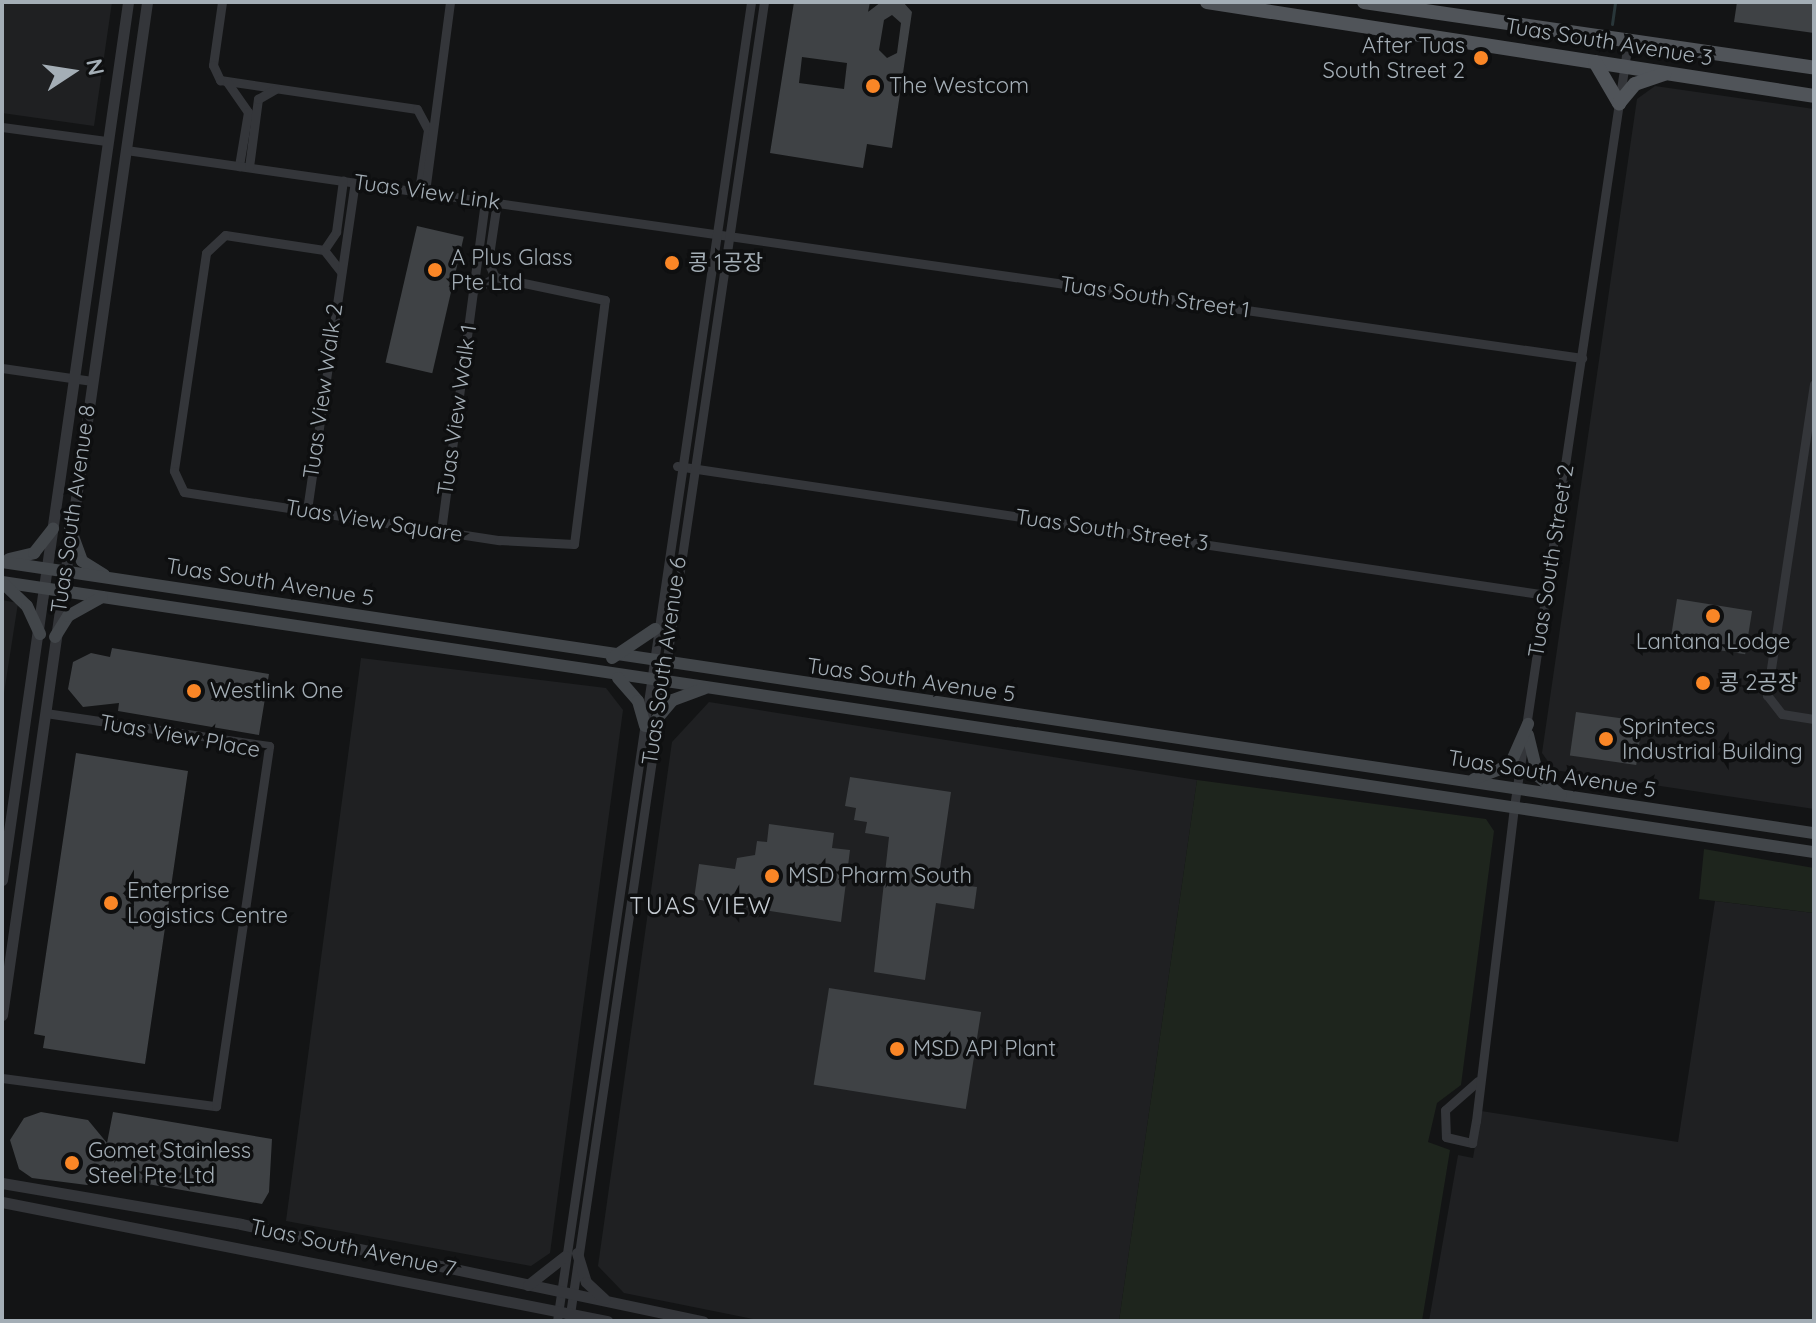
<!DOCTYPE html>
<meta charset="utf-8">
<style>
body{margin:0}
#map{position:relative;width:1816px;height:1323px;overflow:hidden;background:#131415;font-family:Quicksand,"Noto Sans KR",sans-serif}
div>[style]{position:absolute}
.built>*{inset:0;background:#1f2022}
.green>*{inset:0;background:#1e251d}
.stream>*{height:3px;margin:-1.5px;padding:0 1.5px;transform-origin:1.5px;border-radius:1.5px;background:#293639}
.building>*{inset:0;background:#3f4245;transform-origin:0 0}
.minor>*{height:9px;margin:-4.5px;padding:0 4.5px;transform-origin:4.5px;border-radius:4.5px;background:#34363a}
.tertiary>*{height:11px;margin:-5.5px;padding:0 5.5px;transform-origin:5.5px;border-radius:5.5px;background:#34363a}
.secondary>*{height:12px;margin:-6px;padding:0 6px;transform-origin:6px;border-radius:6px;background:#42464a}
.primary>*{height:14px;margin:-7px;padding:0 7px;transform-origin:7px;border-radius:7px;background:#505459}
.dots>*{width:22px;height:22px;translate:-50% -50%;box-sizing:border-box;border:4px solid #0e0f10;border-radius:50%}
span{translate:-50% -50%;white-space:nowrap;text-align:center;line-height:1.15;-webkit-text-stroke:7px #0e0f10;paint-order:stroke}
.street-label{font-size:22px;color:#a4aeb6}
.poi-label{font-size:22px;color:#a4aeb6}
.right{translate:-100% -50%;text-align:right}
.left{translate:0 -50%;text-align:left}
.neighbourhood-label{font-size:24px;color:#c5cbd2;letter-spacing:2px}
.frame{position:absolute;inset:0;border:4px solid #a4aeb6;pointer-events:none}
.north{position:absolute;left:32px;top:32px;width:80px;height:80px;-webkit-text-stroke:6px #0e0f10;paint-order:stroke;rotate:78deg;font-size:22px;font-weight:700;line-height:32px;text-align:center;color:#a4aeb6}
.north::after{content:'';display:block;margin:auto;width:28px;height:36px;background:#a4aeb6;clip-path:polygon(50% 0,100% 100%,50% 72%,0 100%)}
</style>
<div id="map">
<div class="built">
<div style="clip-path:polygon(2px 2px,112px 2px,94px 126px,2px 113px)"></div>
<div style="clip-path:polygon(1655px 86px,1814px 109px,1814px 809px,1554px 770px,1542px 753px,1637px 99px)"></div>
<div style="clip-path:polygon(2px 600px,18px 603px,2px 706px)"></div>
<div style="clip-path:polygon(361px 658px,606px 688px,623px 710px,550px 1253px,531px 1266px,286px 1221px)"></div>
<div style="clip-path:polygon(709px 702px,1197px 780px,1119px 1321px,763px 1321px,624px 1293px,598px 1266px,672px 742px)"></div>
<div style="clip-path:polygon(1715px 901px,1814px 913px,1814px 1321px,1429px 1321px,1458px 1155px,1473px 1158px,1481px 1111px,1678px 1142px)"></div>
</div>
<div class="green">
<div style="clip-path:polygon(1197px 780px,1486px 819px,1494px 831px,1461px 1085px,1437px 1103px,1428px 1142px,1450px 1150px,1422px 1321px,1119px 1321px)"></div>
<div style="clip-path:polygon(1704px 849px,1814px 868px,1814px 913px,1699px 899px)"></div>
</div>
<div class="stream">
<div style="left:1612px;top:24px;width:22px;rotate:-82deg"></div>
</div>
<div class="building">
<div style="clip-path:polygon(evenodd,794px 2px,870px 2px,868px 12px,881px 2px,903px 2px,912px 12px,892px 148px,867px 144px,863px 168px,770px 153px,794px 2px,892px 15px,901px 23px,897px 53px,887px 58px,879px 50px,884px 20px,892px 15px,794px 2px,802px 57px,847px 63px,844px 89px,799px 83px,802px 57px)"></div>
<div style="clip-path:polygon(1737px 2px,1814px 2px,1814px 33px,1734px 22px)"></div>
<div style="left:417px;top:226px;width:48px;height:140px;rotate:13deg"></div>
<div style="left:1677px;top:599px;width:76px;height:44px;rotate:9deg"></div>
<div style="clip-path:polygon(112px 648px,269px 674px,259px 735px,118px 711px,119px 703px,83px 707px,68px 689px,73px 662px,91px 653px,110px 657px)"></div>
<div style="left:1576px;top:712px;width:67px;height:44px;rotate:8deg"></div>
<div style="clip-path:polygon(76px 753px,188px 771px,145px 1064px,43px 1048px,45px 1036px,34px 1034px)"></div>
<div style="clip-path:polygon(850px 777px,951px 792px,938px 882px,977px 887px,974px 909px,936px 903px,925px 980px,874px 972px,889px 837px,865px 833px,867px 822px,854px 820px,856px 808px,845px 806px)"></div>
<div style="clip-path:polygon(769px 824px,834px 833px,832px 848px,850px 850px,841px 922px,694px 899px,699px 864px,735px 869px,737px 858px,755px 855px,757px 841px,767px 842px)"></div>
<div style="left:829px;top:988px;width:154px;height:98px;rotate:9deg"></div>
<div style="clip-path:polygon(41px 1112px,88px 1120px,107px 1143px,113px 1112px,272px 1139px,269px 1192px,262px 1204px,102px 1176px,87px 1185px,32px 1178px,19px 1169px,10px 1140px,24px 1118px)"></div>
</div>
<div class="minor">
<div style="left:222px;top:2px;width:64px;rotate:98.1deg"></div>
<div style="left:213px;top:65px;width:17px;rotate:65deg"></div>
<div style="left:220px;top:80px;width:199px;rotate:8.4deg"></div>
<div style="left:417px;top:109px;width:24px;rotate:62deg"></div>
<div style="left:428px;top:130px;width:62px;rotate:98.4deg"></div>
<div style="left:227px;top:82px;width:37px;rotate:55deg"></div>
<div style="left:248px;top:112px;width:55px;rotate:99.5deg"></div>
<div style="left:2px;top:127px;width:105px;rotate:7.7deg"></div>
<div style="left:126px;top:150px;width:1471px;rotate:8.13deg"></div>
<div style="left:249px;top:167px;width:69px;rotate:-82.5deg"></div>
<div style="left:258px;top:99px;width:20px;rotate:-30deg"></div>
<div style="left:425px;top:192px;width:192px;rotate:-82.5deg"></div>
<div style="left:324px;top:250px;width:100px;rotate:-171.4deg"></div>
<div style="left:225px;top:235px;width:26px;rotate:137deg"></div>
<div style="left:206px;top:253px;width:220px;rotate:98.4deg"></div>
<div style="left:174px;top:471px;width:23px;rotate:65deg"></div>
<div style="left:184px;top:492px;width:319px;rotate:8.7deg"></div>
<div style="left:499px;top:540px;width:75px;rotate:3.1deg"></div>
<div style="left:574px;top:544px;width:246px;rotate:-82.8deg"></div>
<div style="left:605px;top:300px;width:112px;rotate:-168.2deg"></div>
<div style="left:495px;top:277px;width:25px;rotate:148deg"></div>
<div style="left:324px;top:250px;width:22px;rotate:-56deg"></div>
<div style="left:336px;top:232px;width:52px;rotate:-82.3deg"></div>
<div style="left:324px;top:250px;width:28px;rotate:52deg"></div>
<div style="left:495px;top:277px;width:17px;rotate:-115deg"></div>
<div style="left:488px;top:262px;width:61px;rotate:-81.5deg"></div>
<div style="left:2px;top:368px;width:91px;rotate:8.2deg"></div>
<div style="left:1814px;top:384px;width:315px;rotate:98.6deg"></div>
<div style="left:1767px;top:695px;width:24px;rotate:52deg"></div>
<div style="left:1782px;top:714px;width:32px;rotate:9deg"></div>
<div style="left:677px;top:466px;width:879px;rotate:8.44deg"></div>
<div style="left:307px;top:510px;width:331px;rotate:-81.7deg"></div>
<div style="left:441px;top:531px;width:334px;rotate:-82.4deg"></div>
<div style="left:2px;top:1078px;width:216px;rotate:7.5deg"></div>
<div style="left:216px;top:1106px;width:364px;rotate:-81.6deg"></div>
<div style="left:269px;top:746px;width:226px;rotate:-171.6deg"></div>
<div style="left:1478px;top:1081px;width:44px;rotate:138.7deg"></div>
<div style="left:1445px;top:1110px;width:27px;rotate:88deg"></div>
<div style="left:1446px;top:1137px;width:27px;rotate:13deg"></div>
<div style="left:1472px;top:1143px;width:22px;rotate:-80deg"></div>
<div style="left:1476px;top:1121px;width:316px;rotate:-83.1deg"></div>
<div style="left:1514px;top:807px;width:773px;rotate:-81.52deg"></div>
<div style="left:557px;top:1321px;width:1333px;rotate:-81.63deg"></div>
<div style="left:569px;top:1321px;width:1333px;rotate:-81.59deg"></div>
</div>
<div class="tertiary">
<div style="left:2px;top:880px;width:887px;rotate:-81.83deg"></div>
<div style="left:2px;top:1015px;width:1023px;rotate:-81.85deg"></div>
<div style="left:2px;top:1183px;width:242px;rotate:9.7deg"></div>
<div style="left:241px;top:1224px;width:472px;rotate:11.9deg"></div>
<div style="left:2px;top:1202px;width:617px;rotate:11.13deg"></div>
<div style="left:577px;top:1253px;width:30px;rotate:73deg"></div>
<div style="left:586px;top:1282px;width:25px;rotate:43deg"></div>
<div style="left:528px;top:1285px;width:47px;rotate:-38.1deg"></div>
</div>
<div class="secondary">
<div style="left:70px;top:528px;width:35px;rotate:70deg"></div>
<div style="left:82px;top:561px;width:26px;rotate:32deg"></div>
<div style="left:9px;top:559px;width:26px;rotate:-13deg"></div>
<div style="left:34px;top:553px;width:31px;rotate:-52deg"></div>
<div style="left:2px;top:562px;width:1832px;rotate:8.51deg"></div>
<div style="left:2px;top:582px;width:1832px;rotate:8.48deg"></div>
<div style="left:3px;top:583px;width:33px;rotate:44deg"></div>
<div style="left:27px;top:606px;width:31px;rotate:65deg"></div>
<div style="left:55px;top:637px;width:25px;rotate:-58deg"></div>
<div style="left:68px;top:616px;width:39px;rotate:-29deg"></div>
<div style="left:612px;top:658px;width:52px;rotate:-34deg"></div>
<div style="left:618px;top:678px;width:30px;rotate:49deg"></div>
<div style="left:638px;top:701px;width:26px;rotate:74deg"></div>
<div style="left:656px;top:720px;width:26px;rotate:-50deg"></div>
<div style="left:673px;top:700px;width:33px;rotate:-20deg"></div>
<div style="left:1528px;top:735px;width:42px;rotate:76.3deg"></div>
<div style="left:1538px;top:776px;width:30px;rotate:40deg"></div>
<div style="left:1474px;top:779px;width:39px;rotate:-21deg"></div>
<div style="left:1510px;top:765px;width:45px;rotate:-66.3deg"></div>
</div>
<div class="primary">
<div style="left:1207px;top:2px;width:614px;rotate:8.8deg"></div>
<div style="left:1364px;top:2px;width:455px;rotate:8.3deg"></div>
<div style="left:1595px;top:62px;width:48px;rotate:59.7deg"></div>
<div style="left:1619px;top:103px;width:25px;rotate:-50deg"></div>
<div style="left:1635px;top:84px;width:31px;rotate:-19deg"></div>
</div>
<div class="dots">
<div style="left:1481px;top:58px;background:#fa8626"></div>
<div style="left:873px;top:86px;background:#fa8626"></div>
<div style="left:672px;top:263px;background:#fa8626"></div>
<div style="left:435px;top:270px;background:#fa8626"></div>
<div style="left:1713px;top:616px;background:#fa8626"></div>
<div style="left:1703px;top:683px;background:#fa8626"></div>
<div style="left:194px;top:691px;background:#fa8626"></div>
<div style="left:1606px;top:739px;background:#fa8626"></div>
<div style="left:772px;top:876px;background:#fa8626"></div>
<div style="left:111px;top:903px;background:#fa8626"></div>
<div style="left:897px;top:1049px;background:#fa8626"></div>
<div style="left:72px;top:1163px;background:#fa8626"></div>
</div>
<div class="street-label">
<span style="left:1609px;top:42px;rotate:9deg">Tuas South Avenue 3</span>
<span style="left:427px;top:192px;rotate:8deg">Tuas View Link</span>
<span style="left:1155px;top:297px;rotate:8deg">Tuas South Street 1</span>
<span style="left:323px;top:391px;rotate:-82deg">Tuas View Walk 2</span>
<span style="left:457px;top:410px;rotate:-82deg">Tuas View Walk 1</span>
<span style="left:73px;top:509px;rotate:-82deg">Tuas South Avenue 8</span>
<span style="left:374px;top:521px;rotate:9deg">Tuas View Square</span>
<span style="left:1112px;top:530px;rotate:8deg">Tuas South Street 3</span>
<span style="left:1551px;top:561px;rotate:-81deg">Tuas South Street 2</span>
<span style="left:270px;top:582px;rotate:9deg">Tuas South Avenue 5</span>
<span style="left:664px;top:661px;rotate:-82deg">Tuas South Avenue 6</span>
<span style="left:911px;top:680px;rotate:8deg">Tuas South Avenue 5</span>
<span style="left:180px;top:736px;rotate:10deg">Tuas View Place</span>
<span style="left:1552px;top:774px;rotate:9deg">Tuas South Avenue 5</span>
<span style="left:353px;top:1248px;rotate:12deg">Tuas South Avenue 7</span>
</div>
<div class="poi-label">
<span class="right" style="left:1465px;top:58px">After Tuas<br>South Street 2</span>
<span class="left" style="left:889px;top:86px">The Westcom</span>
<span class="left" style="left:451px;top:270px">A Plus Glass<br>Pte Ltd</span>
<span class="left" style="left:688px;top:263px">콩 1공장</span>
<span style="left:1713px;top:642px">Lantana Lodge</span>
<span class="left" style="left:1719px;top:683px">콩 2공장</span>
<span class="left" style="left:210px;top:691px">Westlink One</span>
<span class="left" style="left:1622px;top:739px">Sprintecs<br>Industrial Building</span>
<span class="left" style="left:788px;top:876px">MSD Pharm South</span>
<span class="left" style="left:127px;top:903px">Enterprise<br>Logistics Centre</span>
<span class="left" style="left:913px;top:1049px">MSD API Plant</span>
<span class="left" style="left:88px;top:1163px">Gomet Stainless<br>Steel Pte Ltd</span>
</div>
<div class="neighbourhood-label">
<span style="left:701px;top:906px">TUAS VIEW</span>
</div>
<div class="frame"></div>
<div class="north">N</div>
</div>
